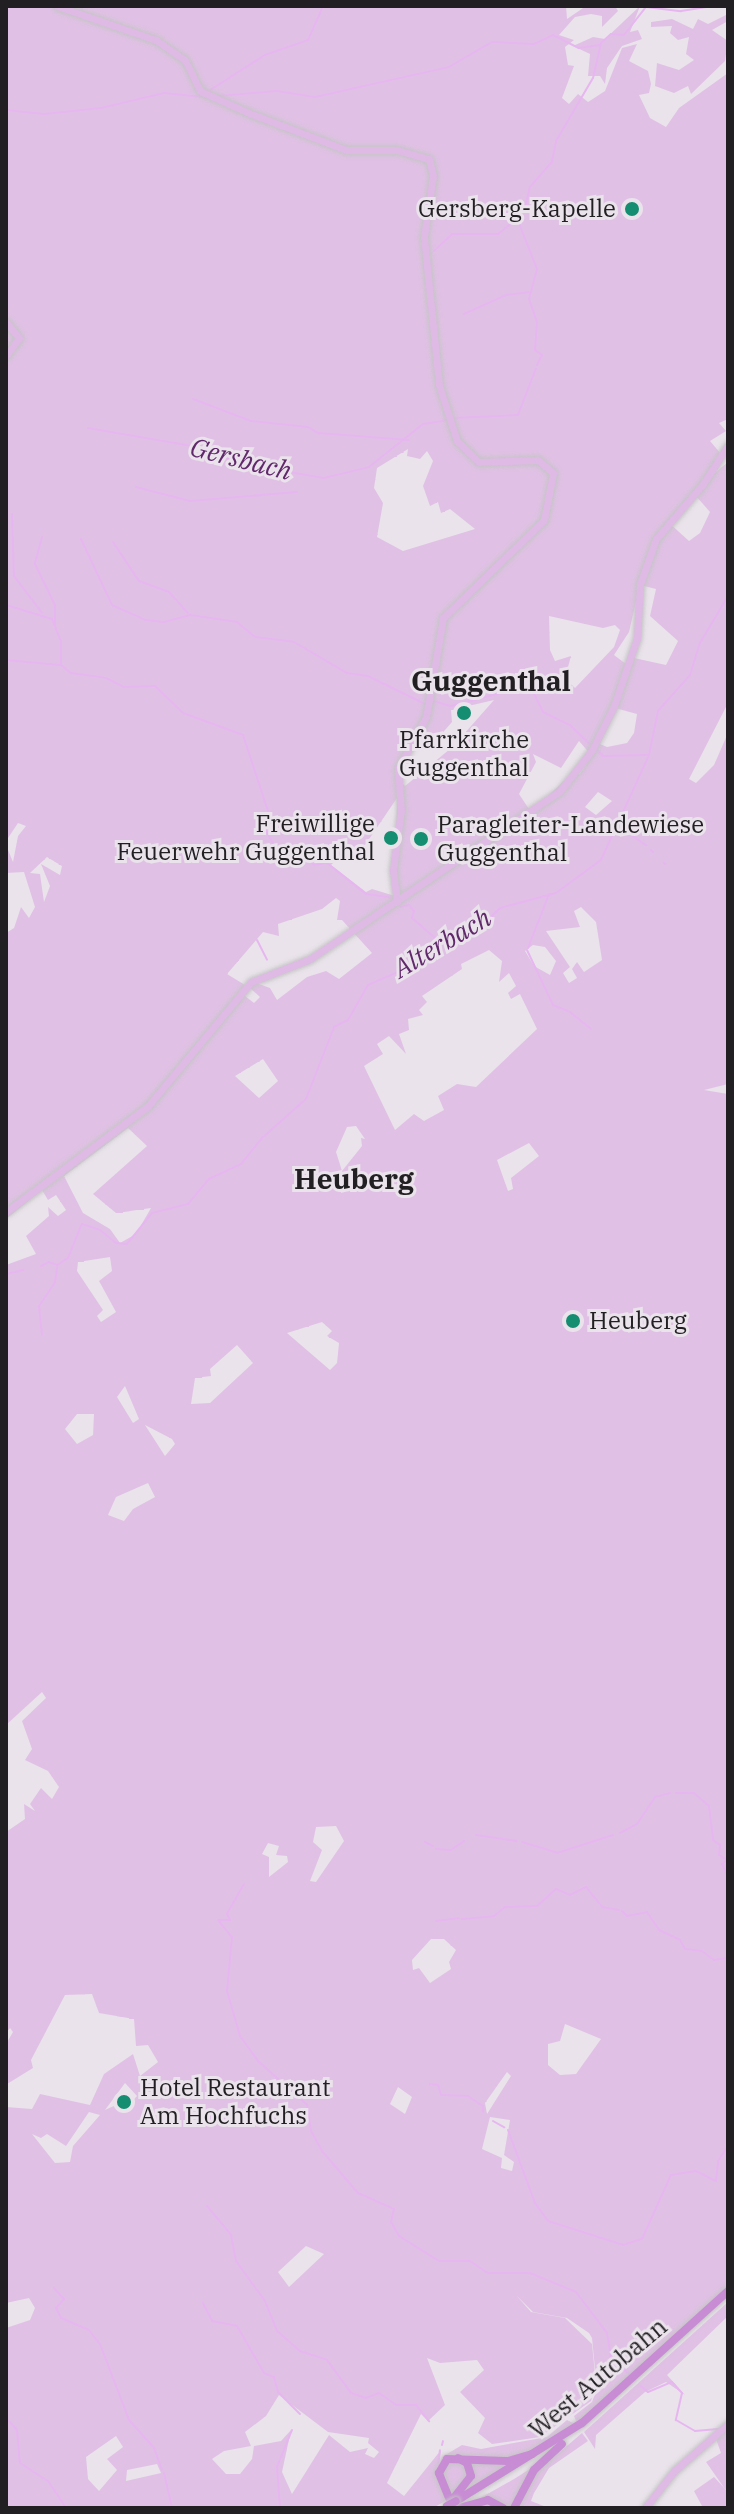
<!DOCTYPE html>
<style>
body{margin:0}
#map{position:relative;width:734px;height:2514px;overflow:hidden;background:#eae3eb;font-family:"IBM Plex Serif",serif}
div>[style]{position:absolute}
.green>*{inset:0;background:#e0c1e5}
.stream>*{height:2px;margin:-1px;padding:0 1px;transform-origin:1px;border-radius:1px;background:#e7b6f0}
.roads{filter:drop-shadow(0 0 2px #c5c5c6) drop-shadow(0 0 2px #c5c5c6)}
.major>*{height:7px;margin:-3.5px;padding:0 3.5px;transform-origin:3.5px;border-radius:3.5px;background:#debae5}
.highway>*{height:8px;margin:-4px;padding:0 4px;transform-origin:4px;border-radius:4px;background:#c88cd4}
.bridges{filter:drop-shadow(0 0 2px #c5c5c6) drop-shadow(0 0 2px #c5c5c6)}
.highway-bridge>*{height:8px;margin:-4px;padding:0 4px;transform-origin:4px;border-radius:4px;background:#c88cd4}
.dots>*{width:22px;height:22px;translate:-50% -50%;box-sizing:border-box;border:4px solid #eae3eb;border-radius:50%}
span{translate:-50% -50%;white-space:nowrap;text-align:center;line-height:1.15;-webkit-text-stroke:6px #eae3eb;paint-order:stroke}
.poi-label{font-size:24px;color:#211f22}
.right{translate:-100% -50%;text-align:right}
.left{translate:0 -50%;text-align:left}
.street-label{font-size:24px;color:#211f22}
.water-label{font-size:26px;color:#61286c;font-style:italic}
.quarter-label{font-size:28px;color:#211f22;font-weight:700}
.frame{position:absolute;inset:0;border:8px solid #211f22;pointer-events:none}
</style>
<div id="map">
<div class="green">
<div style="clip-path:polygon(evenodd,6px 6px,566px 6px,567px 19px,586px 6px,615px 6px,618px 11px,602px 27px,602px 16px,591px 14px,575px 17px,559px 35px,574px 40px,565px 47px,568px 65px,574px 66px,562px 98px,569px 104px,578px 94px,588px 102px,605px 91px,622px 48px,637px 44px,629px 61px,648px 71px,651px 84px,649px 93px,639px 95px,650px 118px,666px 127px,679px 108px,728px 73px,728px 419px,719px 423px,726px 431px,710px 441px,721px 454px,710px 477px,728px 462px,728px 703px,689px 779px,696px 783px,714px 765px,728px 733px,728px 1084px,704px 1090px,728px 1094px,728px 2287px,577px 2423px,574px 2416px,592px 2402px,597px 2389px,592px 2338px,589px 2333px,567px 2318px,533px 2312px,516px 2295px,531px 2312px,565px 2318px,592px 2344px,596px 2384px,591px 2401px,540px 2437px,492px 2444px,478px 2433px,485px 2418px,460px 2392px,484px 2370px,477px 2360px,440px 2363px,427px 2358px,445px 2405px,428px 2421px,421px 2414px,387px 2483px,404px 2496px,441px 2450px,436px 2473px,447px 2500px,433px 2508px,6px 2508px,6px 2328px,30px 2320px,35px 2308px,29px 2298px,6px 2303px,6px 2107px,32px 2109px,40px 2094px,90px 2105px,104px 2074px,133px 2054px,140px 2076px,158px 2062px,148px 2045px,136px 2046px,134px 2019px,99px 2013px,92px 1994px,65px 1995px,31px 2060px,33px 2068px,7px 2084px,6px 2092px,6px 2044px,13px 2032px,10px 2028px,6px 2033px,6px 1832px,25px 1819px,24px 1804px,35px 1811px,30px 1804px,41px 1788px,52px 1799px,59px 1787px,48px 1771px,25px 1760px,32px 1749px,22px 1721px,46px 1698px,42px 1692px,6px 1725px,6px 1265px,36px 1254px,26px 1236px,49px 1216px,48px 1207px,58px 1216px,66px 1210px,56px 1195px,48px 1200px,42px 1190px,6px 1219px,6px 933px,14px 928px,21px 907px,29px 918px,35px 907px,24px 872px,6px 873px,6px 845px,13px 862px,18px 836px,26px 826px,18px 823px,6px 841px,6px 6px,408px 449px,407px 456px,420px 459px,427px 451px,433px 461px,423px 486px,430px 506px,438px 502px,441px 513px,450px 509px,475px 529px,403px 551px,377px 537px,383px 503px,374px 488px,377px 468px,408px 449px,6px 6px,696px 496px,710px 512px,700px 533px,689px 541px,668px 522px,696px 496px,6px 6px,640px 585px,656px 589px,650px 616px,678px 641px,666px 665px,634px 658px,626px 664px,614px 655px,629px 632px,640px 585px,6px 6px,549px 616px,603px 628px,615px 625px,620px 630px,614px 647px,575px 688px,565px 678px,571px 656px,555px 661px,550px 650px,549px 616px,6px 6px,494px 700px,464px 734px,464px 749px,450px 749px,405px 786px,396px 777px,406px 750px,418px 744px,431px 746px,452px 722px,451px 710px,494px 700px,6px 6px,615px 708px,637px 714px,634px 733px,627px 743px,607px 747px,600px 744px,615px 708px,6px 6px,579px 741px,592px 756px,580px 774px,567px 778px,531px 812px,519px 794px,536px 762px,533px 754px,561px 768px,579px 741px,6px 6px,598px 792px,612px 801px,596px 815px,585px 807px,598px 792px,6px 6px,397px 798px,395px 896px,372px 889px,366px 892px,331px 865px,340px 856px,357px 857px,397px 798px,6px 6px,462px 843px,470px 857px,445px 866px,445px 856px,462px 843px,6px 6px,47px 857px,62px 866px,60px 875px,41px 864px,50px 886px,44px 902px,40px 874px,30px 873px,47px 857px,6px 6px,336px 898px,340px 901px,337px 920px,342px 920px,372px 953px,339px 979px,326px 971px,307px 977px,277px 1000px,270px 988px,256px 983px,250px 988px,260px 997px,254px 1003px,240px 992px,245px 985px,227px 974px,263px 932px,279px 936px,278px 924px,322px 909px,336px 898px,6px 6px,581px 907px,596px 922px,602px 960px,584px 972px,577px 962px,572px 969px,577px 978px,569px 983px,563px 973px,570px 967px,546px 931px,580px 927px,574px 911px,581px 907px,6px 6px,533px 945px,545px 947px,556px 961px,550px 975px,534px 966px,525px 951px,533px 945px,6px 6px,489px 950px,502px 961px,499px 982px,509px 973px,516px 986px,508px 993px,511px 999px,520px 994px,537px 1029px,476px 1087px,457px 1084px,438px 1096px,444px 1110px,424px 1121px,414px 1114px,395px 1130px,364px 1066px,383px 1054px,377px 1044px,389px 1036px,406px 1054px,399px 1034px,409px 1030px,408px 1019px,423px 1015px,419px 1010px,427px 1002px,422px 996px,462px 969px,461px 964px,489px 950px,6px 6px,263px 1059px,278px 1081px,259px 1098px,235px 1076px,263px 1059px,6px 6px,356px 1126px,365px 1139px,361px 1138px,362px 1146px,342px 1171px,336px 1152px,347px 1127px,356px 1126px,6px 6px,128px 1128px,147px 1146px,93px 1194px,116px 1213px,151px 1208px,136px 1234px,120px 1243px,110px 1229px,83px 1213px,64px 1176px,128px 1128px,6px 6px,529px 1143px,539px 1156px,511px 1178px,513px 1189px,508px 1191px,497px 1160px,529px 1143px,6px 6px,110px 1257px,112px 1271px,99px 1281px,116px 1312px,101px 1322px,97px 1316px,103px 1310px,77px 1271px,78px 1262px,110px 1257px,6px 6px,322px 1322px,332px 1331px,327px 1336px,339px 1343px,337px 1363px,330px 1370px,287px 1333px,322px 1322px,6px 6px,237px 1345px,253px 1363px,210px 1403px,191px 1404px,195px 1378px,211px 1376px,210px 1369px,237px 1345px,6px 6px,125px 1386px,139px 1419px,133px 1423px,117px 1397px,125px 1386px,6px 6px,77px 1414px,94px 1414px,93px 1435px,77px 1444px,65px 1429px,77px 1414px,6px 6px,145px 1425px,172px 1439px,175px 1444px,165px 1456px,145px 1425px,6px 6px,148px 1483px,155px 1497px,133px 1509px,124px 1521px,108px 1515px,116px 1497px,148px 1483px,6px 6px,336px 1826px,344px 1841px,316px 1882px,310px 1881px,322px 1850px,313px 1842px,316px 1827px,336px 1826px,6px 6px,268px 1843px,279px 1846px,276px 1855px,287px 1856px,288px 1862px,269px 1877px,269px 1857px,262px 1854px,268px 1843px,6px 6px,431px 1939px,444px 1939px,456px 1950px,449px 1962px,451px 1969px,430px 1983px,419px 1968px,413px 1970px,412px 1960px,431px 1939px,6px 6px,565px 2024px,601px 2039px,576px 2074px,560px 2075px,548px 2065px,548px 2044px,560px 2041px,565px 2024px,6px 6px,507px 2072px,511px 2076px,487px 2114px,485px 2103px,507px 2072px,6px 6px,125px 2083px,137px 2096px,123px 2111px,116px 2105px,105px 2110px,125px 2083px,6px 6px,398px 2087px,412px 2097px,405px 2114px,390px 2104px,398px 2087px,6px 6px,89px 2112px,100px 2115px,73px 2146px,70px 2162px,55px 2163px,32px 2134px,41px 2138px,47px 2134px,66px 2146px,89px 2112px,6px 6px,490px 2117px,510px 2120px,504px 2155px,514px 2162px,512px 2171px,501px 2168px,502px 2158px,482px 2149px,490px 2117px,6px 6px,306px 2246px,324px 2254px,289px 2287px,278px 2272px,306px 2246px,6px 6px,279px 2395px,328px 2432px,369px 2438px,368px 2443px,379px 2452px,374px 2458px,365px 2454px,368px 2448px,350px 2452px,329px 2435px,292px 2494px,282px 2472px,291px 2430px,281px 2441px,254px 2446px,252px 2459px,240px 2474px,226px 2474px,212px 2459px,224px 2451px,251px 2446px,245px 2432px,266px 2416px,279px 2395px,6px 6px,116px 2436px,123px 2447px,107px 2459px,117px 2470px,99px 2491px,88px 2479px,86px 2457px,116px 2436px,6px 6px,157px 2464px,161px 2473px,126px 2481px,127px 2470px,157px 2464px)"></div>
<div style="clip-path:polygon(640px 6px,630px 32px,638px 30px,642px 39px,622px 46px,607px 68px,605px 84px,600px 76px,588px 76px,590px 54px,573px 46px,593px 37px,605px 39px)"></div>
<div style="clip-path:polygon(728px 14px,728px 21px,712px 30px,728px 41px,725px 61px,691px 94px,688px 86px,674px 93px,655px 86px,657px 63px,679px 70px,694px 60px,686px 54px,689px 37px,678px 40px,670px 33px,672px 26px,651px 27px,651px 22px,672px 19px,693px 29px,698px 19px,708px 24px)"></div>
<div style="clip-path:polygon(728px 2302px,728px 2316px,667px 2375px,685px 2395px,666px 2382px,645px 2392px,596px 2435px,595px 2449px,584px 2432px)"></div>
<div style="clip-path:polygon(567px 2420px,575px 2424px,518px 2457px,454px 2455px,438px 2467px,442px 2457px,462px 2445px,481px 2449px,547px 2437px)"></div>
<div style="clip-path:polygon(728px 2428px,728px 2488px,725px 2489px,706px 2462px,721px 2453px,716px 2439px)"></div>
<div style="clip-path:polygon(582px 2433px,588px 2441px,549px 2468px,534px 2493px,531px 2501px,549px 2508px,516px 2508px,532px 2476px)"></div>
<div style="clip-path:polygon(456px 2459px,470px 2471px,453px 2498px,442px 2468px)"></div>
<div style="clip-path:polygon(519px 2459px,463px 2492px,468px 2462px)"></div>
<div style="clip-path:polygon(538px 2464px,512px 2508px,475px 2501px,514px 2479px)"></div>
<div style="clip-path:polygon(714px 2477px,728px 2492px,728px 2508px,703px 2508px,694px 2491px)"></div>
</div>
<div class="stream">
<div style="left:207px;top:92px;width:69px;rotate:-32.5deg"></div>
<div style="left:265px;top:55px;width:46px;rotate:-19.2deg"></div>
<div style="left:308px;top:40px;width:37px;rotate:-66deg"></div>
<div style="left:218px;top:96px;width:59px;rotate:-4.8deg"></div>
<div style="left:277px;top:91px;width:38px;rotate:9deg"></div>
<div style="left:315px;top:97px;width:137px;rotate:-12.6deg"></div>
<div style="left:449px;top:67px;width:50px;rotate:-30.2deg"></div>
<div style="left:492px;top:42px;width:42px;rotate:2.7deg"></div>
<div style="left:534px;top:44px;width:21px;rotate:-25deg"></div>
<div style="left:553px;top:35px;width:29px;rotate:27deg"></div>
<div style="left:579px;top:48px;width:21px;rotate:-8deg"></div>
<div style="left:6px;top:110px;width:38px;rotate:6deg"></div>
<div style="left:44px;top:114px;width:57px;rotate:-6deg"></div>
<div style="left:101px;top:108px;width:65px;rotate:-13.4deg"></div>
<div style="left:164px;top:93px;width:48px;rotate:5.9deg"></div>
<div style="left:434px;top:251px;width:25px;rotate:-43deg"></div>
<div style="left:452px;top:234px;width:46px"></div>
<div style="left:498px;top:234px;width:22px;rotate:-39deg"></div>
<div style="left:464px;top:314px;width:46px;rotate:-24.3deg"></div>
<div style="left:506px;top:295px;width:23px;rotate:-7deg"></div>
<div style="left:537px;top:365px;width:11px;rotate:-63deg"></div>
<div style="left:542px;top:355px;width:9px;rotate:-144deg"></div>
<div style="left:535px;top:350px;width:28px;rotate:-86deg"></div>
<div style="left:537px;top:322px;width:24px;rotate:-109deg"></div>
<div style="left:529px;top:299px;width:31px;rotate:-75deg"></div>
<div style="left:537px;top:269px;width:57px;rotate:-111.6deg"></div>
<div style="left:516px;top:216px;width:12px;rotate:-42deg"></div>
<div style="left:525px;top:208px;width:22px;rotate:-77deg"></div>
<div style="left:530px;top:187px;width:33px;rotate:-49deg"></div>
<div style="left:552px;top:162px;width:21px;rotate:-79deg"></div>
<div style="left:556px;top:141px;width:73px;rotate:-59.6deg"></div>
<div style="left:593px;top:78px;width:36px;rotate:-77deg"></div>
<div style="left:601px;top:43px;width:13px;rotate:-42deg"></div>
<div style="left:611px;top:34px;width:13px;rotate:4deg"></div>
<div style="left:624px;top:35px;width:36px;rotate:-52deg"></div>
<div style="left:646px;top:7px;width:35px;rotate:7deg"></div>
<div style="left:681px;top:11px;width:32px;rotate:-9deg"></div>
<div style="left:193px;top:399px;width:62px;rotate:20.8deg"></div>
<div style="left:251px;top:421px;width:57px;rotate:6deg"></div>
<div style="left:308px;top:427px;width:12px;rotate:31deg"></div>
<div style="left:318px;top:433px;width:91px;rotate:4.4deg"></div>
<div style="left:453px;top:418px;width:65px;rotate:-2.6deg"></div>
<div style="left:518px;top:415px;width:50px;rotate:-69deg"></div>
<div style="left:88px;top:428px;width:123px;rotate:9.8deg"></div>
<div style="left:209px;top:449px;width:31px;rotate:27deg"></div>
<div style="left:237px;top:463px;width:88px;rotate:9.8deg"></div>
<div style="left:324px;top:478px;width:46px;rotate:-13.7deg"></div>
<div style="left:369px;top:467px;width:69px;rotate:-38.5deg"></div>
<div style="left:423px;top:424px;width:24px;rotate:-9deg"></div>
<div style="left:136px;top:487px;width:56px;rotate:14.5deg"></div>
<div style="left:190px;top:501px;width:107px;rotate:-4.8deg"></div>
<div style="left:12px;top:514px;width:62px;rotate:88.2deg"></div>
<div style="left:14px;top:576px;width:46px;rotate:52.9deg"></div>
<div style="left:42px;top:537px;width:28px;rotate:105deg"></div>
<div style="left:35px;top:564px;width:46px;rotate:64deg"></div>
<div style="left:55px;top:605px;width:20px;rotate:90deg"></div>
<div style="left:81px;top:539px;width:73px;rotate:64.8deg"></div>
<div style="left:112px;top:605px;width:37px;rotate:24deg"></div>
<div style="left:146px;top:620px;width:18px;rotate:6deg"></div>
<div style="left:164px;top:622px;width:27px;rotate:-15deg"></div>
<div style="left:190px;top:615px;width:48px;rotate:8.5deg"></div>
<div style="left:237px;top:622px;width:23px;rotate:40deg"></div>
<div style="left:255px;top:637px;width:39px;rotate:7deg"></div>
<div style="left:294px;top:642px;width:61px;rotate:30.3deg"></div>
<div style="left:347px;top:673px;width:21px;rotate:8deg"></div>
<div style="left:368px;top:676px;width:64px;rotate:26.2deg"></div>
<div style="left:113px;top:542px;width:47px;rotate:56.3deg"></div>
<div style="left:139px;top:581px;width:32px;rotate:20deg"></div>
<div style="left:169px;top:592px;width:28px;rotate:48deg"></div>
<div style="left:6px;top:605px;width:48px;rotate:16.9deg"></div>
<div style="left:52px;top:619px;width:24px;rotate:68deg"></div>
<div style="left:61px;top:641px;width:24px;rotate:90deg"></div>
<div style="left:61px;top:665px;width:13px;rotate:39deg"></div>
<div style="left:71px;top:673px;width:35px;rotate:8deg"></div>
<div style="left:106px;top:678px;width:20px;rotate:27deg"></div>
<div style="left:124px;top:687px;width:31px;rotate:-2deg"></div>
<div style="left:155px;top:686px;width:39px;rotate:44deg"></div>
<div style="left:183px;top:713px;width:64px;rotate:20.1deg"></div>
<div style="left:243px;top:735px;width:86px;rotate:71.8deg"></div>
<div style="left:270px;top:817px;width:12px;rotate:121deg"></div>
<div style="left:264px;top:827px;width:31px;rotate:61deg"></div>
<div style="left:279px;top:854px;width:28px;rotate:8deg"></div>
<div style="left:307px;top:858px;width:10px;rotate:45deg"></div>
<div style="left:314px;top:865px;width:13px;rotate:-9deg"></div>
<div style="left:327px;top:863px;width:50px;rotate:38.5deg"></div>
<div style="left:366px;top:894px;width:27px;rotate:8deg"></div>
<div style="left:6px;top:660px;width:54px;rotate:5.3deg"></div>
<div style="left:532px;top:690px;width:25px;rotate:63deg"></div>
<div style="left:543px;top:712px;width:30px;rotate:26deg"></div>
<div style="left:570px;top:725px;width:28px;rotate:44deg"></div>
<div style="left:433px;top:701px;width:19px;rotate:16deg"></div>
<div style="left:451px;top:706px;width:80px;rotate:-14.6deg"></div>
<div style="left:596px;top:749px;width:10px;rotate:45deg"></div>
<div style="left:603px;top:756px;width:44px;rotate:-1.3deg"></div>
<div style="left:628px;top:833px;width:22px;rotate:34deg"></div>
<div style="left:651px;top:850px;width:3px;rotate:45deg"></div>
<div style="left:664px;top:863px;width:2px;rotate:27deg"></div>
<div style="left:400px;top:907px;width:9px;rotate:-13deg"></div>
<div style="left:409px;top:905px;width:8px;rotate:50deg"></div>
<div style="left:414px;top:911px;width:7px;rotate:106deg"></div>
<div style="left:412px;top:918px;width:40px;rotate:41deg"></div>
<div style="left:257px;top:940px;width:22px;rotate:63deg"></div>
<div style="left:528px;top:948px;width:58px;rotate:-68.7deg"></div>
<div style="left:527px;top:950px;width:61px;rotate:64.7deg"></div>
<div style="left:553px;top:1005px;width:16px;rotate:22deg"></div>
<div style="left:570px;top:1012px;width:27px;rotate:39deg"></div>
<div style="left:41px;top:1266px;width:9px;rotate:-27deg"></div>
<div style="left:49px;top:1262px;width:9px;rotate:21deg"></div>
<div style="left:57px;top:1265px;width:13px;rotate:-32deg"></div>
<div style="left:68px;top:1258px;width:37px;rotate:-68deg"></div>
<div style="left:82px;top:1224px;width:19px;rotate:18deg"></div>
<div style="left:100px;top:1230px;width:21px;rotate:39deg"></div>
<div style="left:116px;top:1243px;width:11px;rotate:5deg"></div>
<div style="left:127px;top:1244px;width:40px;rotate:-51deg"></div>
<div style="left:152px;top:1213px;width:37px;rotate:-14deg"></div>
<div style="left:188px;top:1204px;width:33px;rotate:-50deg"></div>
<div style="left:209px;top:1179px;width:35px;rotate:-25deg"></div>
<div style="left:241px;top:1164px;width:33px;rotate:-51deg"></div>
<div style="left:262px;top:1138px;width:59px;rotate:-41.6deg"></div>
<div style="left:306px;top:1099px;width:77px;rotate:-68.7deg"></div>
<div style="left:334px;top:1027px;width:16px;rotate:-27deg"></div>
<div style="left:348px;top:1020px;width:40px;rotate:-60.3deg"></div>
<div style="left:368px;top:985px;width:48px;rotate:-23.4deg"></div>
<div style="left:412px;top:966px;width:53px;rotate:-38.2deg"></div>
<div style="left:454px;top:933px;width:30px;rotate:-15deg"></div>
<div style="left:483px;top:925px;width:24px;rotate:-45deg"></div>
<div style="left:500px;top:908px;width:58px;rotate:-15deg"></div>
<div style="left:556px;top:893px;width:56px;rotate:-36.3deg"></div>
<div style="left:601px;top:860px;width:115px;rotate:-65.4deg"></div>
<div style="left:649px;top:755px;width:45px;rotate:-78.4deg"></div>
<div style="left:658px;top:711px;width:48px;rotate:-48.4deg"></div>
<div style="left:690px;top:675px;width:34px;rotate:-73deg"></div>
<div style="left:700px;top:643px;width:55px;rotate:-59.2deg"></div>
<div style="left:6px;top:1274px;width:18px;rotate:-13deg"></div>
<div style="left:42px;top:1335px;width:29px;rotate:-96deg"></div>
<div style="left:39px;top:1306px;width:29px;rotate:-56deg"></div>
<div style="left:55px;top:1282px;width:15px;rotate:-82deg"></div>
<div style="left:676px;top:1793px;width:18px"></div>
<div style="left:694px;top:1793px;width:20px;rotate:41deg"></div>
<div style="left:709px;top:1806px;width:34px;rotate:83deg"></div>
<div style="left:713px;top:1840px;width:9px;rotate:36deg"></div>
<div style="left:720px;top:1845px;width:10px;rotate:96deg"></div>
<div style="left:719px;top:1855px;width:9px;rotate:32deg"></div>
<div style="left:727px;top:1860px;width:6px;rotate:141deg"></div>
<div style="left:722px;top:1864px;width:14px;rotate:65deg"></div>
<div style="left:620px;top:1833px;width:19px;rotate:-28deg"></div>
<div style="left:637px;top:1824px;width:32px;rotate:-56deg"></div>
<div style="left:655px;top:1797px;width:16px;rotate:-15deg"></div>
<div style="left:476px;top:1835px;width:41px;rotate:8.3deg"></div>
<div style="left:425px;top:1842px;width:9px;rotate:27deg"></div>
<div style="left:522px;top:1842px;width:37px;rotate:17deg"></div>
<div style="left:557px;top:1853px;width:59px;rotate:-17.8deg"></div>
<div style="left:436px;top:1849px;width:15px;rotate:4deg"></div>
<div style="left:451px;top:1850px;width:16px;rotate:-35deg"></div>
<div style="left:244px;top:1884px;width:34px;rotate:120deg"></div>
<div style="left:227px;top:1914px;width:7px;rotate:63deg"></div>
<div style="left:230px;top:1920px;width:12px;rotate:180deg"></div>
<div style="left:218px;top:1920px;width:22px;rotate:51deg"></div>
<div style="left:232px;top:1937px;width:54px;rotate:95.3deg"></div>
<div style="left:227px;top:1991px;width:47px;rotate:73.9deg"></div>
<div style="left:240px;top:2036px;width:31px;rotate:54deg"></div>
<div style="left:258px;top:2061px;width:66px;rotate:41.9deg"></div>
<div style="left:307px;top:2105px;width:26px;rotate:81deg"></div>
<div style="left:311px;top:2131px;width:23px;rotate:61deg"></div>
<div style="left:322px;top:2151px;width:55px;rotate:49.4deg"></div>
<div style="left:358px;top:2193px;width:39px;rotate:24deg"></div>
<div style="left:394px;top:2209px;width:13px;rotate:103deg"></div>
<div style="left:391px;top:2222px;width:16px;rotate:60deg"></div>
<div style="left:399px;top:2236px;width:47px;rotate:32deg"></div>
<div style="left:439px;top:2261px;width:31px"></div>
<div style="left:470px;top:2261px;width:22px;rotate:34deg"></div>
<div style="left:488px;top:2273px;width:42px"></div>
<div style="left:530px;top:2273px;width:50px;rotate:22.4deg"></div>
<div style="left:576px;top:2292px;width:51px;rotate:52.9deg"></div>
<div style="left:607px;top:2333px;width:26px;rotate:81deg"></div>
<div style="left:611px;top:2359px;width:27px;rotate:39deg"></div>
<div style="left:622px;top:1911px;width:7px;rotate:45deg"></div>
<div style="left:627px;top:1916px;width:20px;rotate:-11deg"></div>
<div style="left:647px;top:1912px;width:22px;rotate:56deg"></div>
<div style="left:659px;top:1930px;width:23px;rotate:25deg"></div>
<div style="left:680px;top:1940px;width:10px;rotate:61deg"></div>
<div style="left:685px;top:1949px;width:17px;rotate:7deg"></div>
<div style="left:702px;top:1951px;width:15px;rotate:37deg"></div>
<div style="left:714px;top:1960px;width:14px;rotate:-8deg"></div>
<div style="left:462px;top:1919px;width:32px;rotate:-5deg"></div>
<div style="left:494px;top:1916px;width:14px;rotate:-39deg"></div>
<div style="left:505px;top:1907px;width:32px;rotate:-2deg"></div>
<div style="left:537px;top:1906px;width:25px;rotate:-42deg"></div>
<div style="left:556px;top:1889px;width:15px;rotate:23deg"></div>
<div style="left:570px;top:1895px;width:18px;rotate:-27deg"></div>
<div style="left:586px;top:1887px;width:26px;rotate:51deg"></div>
<div style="left:602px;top:1907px;width:17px;rotate:10deg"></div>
<div style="left:436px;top:1921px;width:23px;rotate:-7deg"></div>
<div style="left:430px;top:2084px;width:8px;rotate:7deg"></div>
<div style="left:438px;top:2085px;width:10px;rotate:73deg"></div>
<div style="left:441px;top:2095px;width:27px;rotate:2deg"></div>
<div style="left:468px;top:2096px;width:18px;rotate:34deg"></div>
<div style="left:483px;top:2106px;width:6px;rotate:90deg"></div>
<div style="left:493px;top:2121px;width:13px;rotate:29deg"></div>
<div style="left:508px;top:2130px;width:78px;rotate:69.7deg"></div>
<div style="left:535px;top:2203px;width:22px;rotate:54deg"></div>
<div style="left:548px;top:2221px;width:79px;rotate:17.7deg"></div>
<div style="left:623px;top:2245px;width:20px;rotate:-18deg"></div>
<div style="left:642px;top:2239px;width:70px;rotate:-65.6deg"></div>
<div style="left:671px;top:2175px;width:25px;rotate:-9deg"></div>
<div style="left:696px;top:2171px;width:22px;rotate:27deg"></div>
<div style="left:716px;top:2181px;width:20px;rotate:-84deg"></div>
<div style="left:718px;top:2161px;width:18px;rotate:-56deg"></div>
<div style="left:207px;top:2206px;width:38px;rotate:50deg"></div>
<div style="left:231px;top:2235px;width:26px;rotate:79deg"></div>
<div style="left:236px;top:2261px;width:49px;rotate:54.1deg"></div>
<div style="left:265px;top:2301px;width:32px;rotate:68deg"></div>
<div style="left:277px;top:2331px;width:30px;rotate:41deg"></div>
<div style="left:300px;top:2351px;width:28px;rotate:18deg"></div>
<div style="left:327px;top:2360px;width:41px;rotate:54deg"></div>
<div style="left:351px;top:2393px;width:16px;rotate:18deg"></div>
<div style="left:366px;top:2398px;width:14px;rotate:-21deg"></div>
<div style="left:379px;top:2393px;width:21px;rotate:35deg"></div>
<div style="left:396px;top:2405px;width:20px"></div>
<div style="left:416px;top:2405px;width:21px;rotate:51deg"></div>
<div style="left:54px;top:2288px;width:15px;rotate:48deg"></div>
<div style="left:64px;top:2299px;width:12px;rotate:132deg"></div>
<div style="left:56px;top:2308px;width:11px;rotate:63deg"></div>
<div style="left:61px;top:2318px;width:30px;rotate:23deg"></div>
<div style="left:89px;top:2330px;width:18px;rotate:52deg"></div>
<div style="left:100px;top:2344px;width:81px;rotate:69.1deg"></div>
<div style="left:129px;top:2420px;width:38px;rotate:48deg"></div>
<div style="left:154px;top:2448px;width:23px;rotate:70deg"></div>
<div style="left:203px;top:2303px;width:20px;rotate:63deg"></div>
<div style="left:212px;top:2321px;width:25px;rotate:11deg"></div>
<div style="left:237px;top:2326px;width:54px;rotate:60.1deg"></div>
<div style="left:264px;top:2373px;width:11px;rotate:22deg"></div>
<div style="left:274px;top:2377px;width:16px;rotate:75deg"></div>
<div style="left:278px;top:2392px;width:31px;rotate:45deg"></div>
<div style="left:641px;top:2386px;width:9px;rotate:41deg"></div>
<div style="left:648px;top:2392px;width:26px;rotate:-23deg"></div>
<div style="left:672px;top:2382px;width:15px;rotate:48deg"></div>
<div style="left:682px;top:2393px;width:28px;rotate:103deg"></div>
<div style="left:676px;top:2420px;width:22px;rotate:30deg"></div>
<div style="left:695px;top:2431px;width:23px;rotate:-5deg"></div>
<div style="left:6px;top:2418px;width:16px;rotate:47deg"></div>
<div style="left:17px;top:2430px;width:33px;rotate:85deg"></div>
<div style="left:20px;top:2463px;width:33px;rotate:33deg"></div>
<div style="left:48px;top:2481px;width:32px;rotate:56deg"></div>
<div style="left:442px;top:2445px;width:4px;rotate:-76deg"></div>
<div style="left:164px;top:2473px;width:36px;rotate:77deg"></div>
<div style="left:437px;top:2478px;width:28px;rotate:-84deg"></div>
<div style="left:280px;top:2508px;width:41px;rotate:-94.2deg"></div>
<div style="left:277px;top:2467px;width:40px;rotate:-68deg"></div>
</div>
<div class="roads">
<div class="major">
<div style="left:57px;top:6px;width:105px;rotate:19deg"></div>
<div style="left:156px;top:40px;width:35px;rotate:35deg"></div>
<div style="left:185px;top:60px;width:34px;rotate:64deg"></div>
<div style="left:200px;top:91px;width:54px;rotate:24.2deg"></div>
<div style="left:249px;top:113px;width:104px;rotate:20.9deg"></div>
<div style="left:346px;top:150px;width:51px"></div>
<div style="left:397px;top:150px;width:33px;rotate:16deg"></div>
<div style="left:429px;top:159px;width:17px;rotate:77deg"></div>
<div style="left:433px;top:176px;width:62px;rotate:98.4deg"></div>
<div style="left:424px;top:237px;width:149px;rotate:84.2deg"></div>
<div style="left:439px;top:385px;width:59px;rotate:72.2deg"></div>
<div style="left:457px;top:441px;width:30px;rotate:44deg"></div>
<div style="left:479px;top:462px;width:59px;rotate:-1.9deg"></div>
<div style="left:538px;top:460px;width:20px;rotate:41deg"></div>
<div style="left:553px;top:473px;width:48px;rotate:100.8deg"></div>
<div style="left:544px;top:520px;width:141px;rotate:135.9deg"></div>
<div style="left:443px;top:618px;width:100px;rotate:99.7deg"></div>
<div style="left:426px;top:717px;width:59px;rotate:118.3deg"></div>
<div style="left:398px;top:769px;width:41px;rotate:85.8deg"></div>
<div style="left:401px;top:810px;width:61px;rotate:97.6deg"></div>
<div style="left:393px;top:870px;width:32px;rotate:83deg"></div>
<div style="left:6px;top:322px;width:21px;rotate:51deg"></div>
<div style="left:19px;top:338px;width:22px;rotate:126deg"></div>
<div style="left:6px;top:1212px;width:177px;rotate:-36.7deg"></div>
<div style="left:148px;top:1106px;width:161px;rotate:-50.3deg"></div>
<div style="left:251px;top:982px;width:63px;rotate:-21.3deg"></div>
<div style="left:310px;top:959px;width:301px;rotate:-33.9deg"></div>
<div style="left:560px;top:791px;width:52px;rotate:-52deg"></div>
<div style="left:592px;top:750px;width:49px;rotate:-63.4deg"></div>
<div style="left:614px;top:706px;width:72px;rotate:-71.3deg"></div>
<div style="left:637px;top:638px;width:54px;rotate:-86.8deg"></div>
<div style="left:640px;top:584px;width:48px;rotate:-70.4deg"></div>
<div style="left:656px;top:539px;width:72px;rotate:-49.5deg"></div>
<div style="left:703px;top:484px;width:46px;rotate:-57.3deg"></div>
<div style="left:645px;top:2508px;width:47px;rotate:-51.9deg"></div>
<div style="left:674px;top:2471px;width:72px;rotate:-41deg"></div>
</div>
<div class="highway">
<div style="left:449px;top:2498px;width:27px;rotate:-112deg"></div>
<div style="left:439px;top:2473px;width:16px;rotate:-60deg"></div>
<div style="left:447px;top:2459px;width:61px;rotate:1.9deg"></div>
<div style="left:508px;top:2461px;width:25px;rotate:-16deg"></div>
<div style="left:453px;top:2499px;width:29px;rotate:-52deg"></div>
<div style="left:471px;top:2476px;width:14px;rotate:-107deg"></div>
<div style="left:467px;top:2463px;width:10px;rotate:-151deg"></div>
<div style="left:456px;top:2501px;width:148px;rotate:-31.8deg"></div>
<div style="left:582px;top:2423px;width:197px;rotate:-42.1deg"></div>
<div style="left:459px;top:2508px;width:30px;rotate:-15deg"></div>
<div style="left:488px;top:2500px;width:17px;rotate:28deg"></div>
<div style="left:514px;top:2508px;width:43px;rotate:-62.2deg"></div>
<div style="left:534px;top:2470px;width:38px;rotate:-43deg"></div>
</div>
</div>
<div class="bridges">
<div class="highway-bridge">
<div style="left:447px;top:2506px;width:10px;rotate:-29deg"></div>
</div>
</div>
<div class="dots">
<div style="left:632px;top:209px;background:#148d70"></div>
<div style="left:464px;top:713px;background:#148d70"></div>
<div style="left:391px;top:838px;background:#148d70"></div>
<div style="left:421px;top:839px;background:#148d70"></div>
<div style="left:573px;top:1321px;background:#148d70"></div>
<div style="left:124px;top:2102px;background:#148d70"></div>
</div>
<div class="poi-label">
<span class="right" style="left:616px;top:209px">Gersberg-Kapelle</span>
<span style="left:464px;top:754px">Pfarrkirche<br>Guggenthal</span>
<span class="right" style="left:375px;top:838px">Freiwillige<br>Feuerwehr Guggenthal</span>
<span class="left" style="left:437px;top:839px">Paragleiter-Landewiese<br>Guggenthal</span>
<span class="left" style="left:589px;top:1321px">Heuberg</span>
<span class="left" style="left:140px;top:2102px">Hotel Restaurant<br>Am Hochfuchs</span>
</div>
<div class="street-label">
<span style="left:598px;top:2378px;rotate:-40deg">West Autobahn</span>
</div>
<div class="water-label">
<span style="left:241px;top:459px;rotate:14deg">Gersbach</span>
<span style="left:442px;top:943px;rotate:-31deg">Alterbach</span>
</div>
<div class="quarter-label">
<span style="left:491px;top:681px">Guggenthal</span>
<span style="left:354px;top:1179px">Heuberg</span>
</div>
<div class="frame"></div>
</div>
